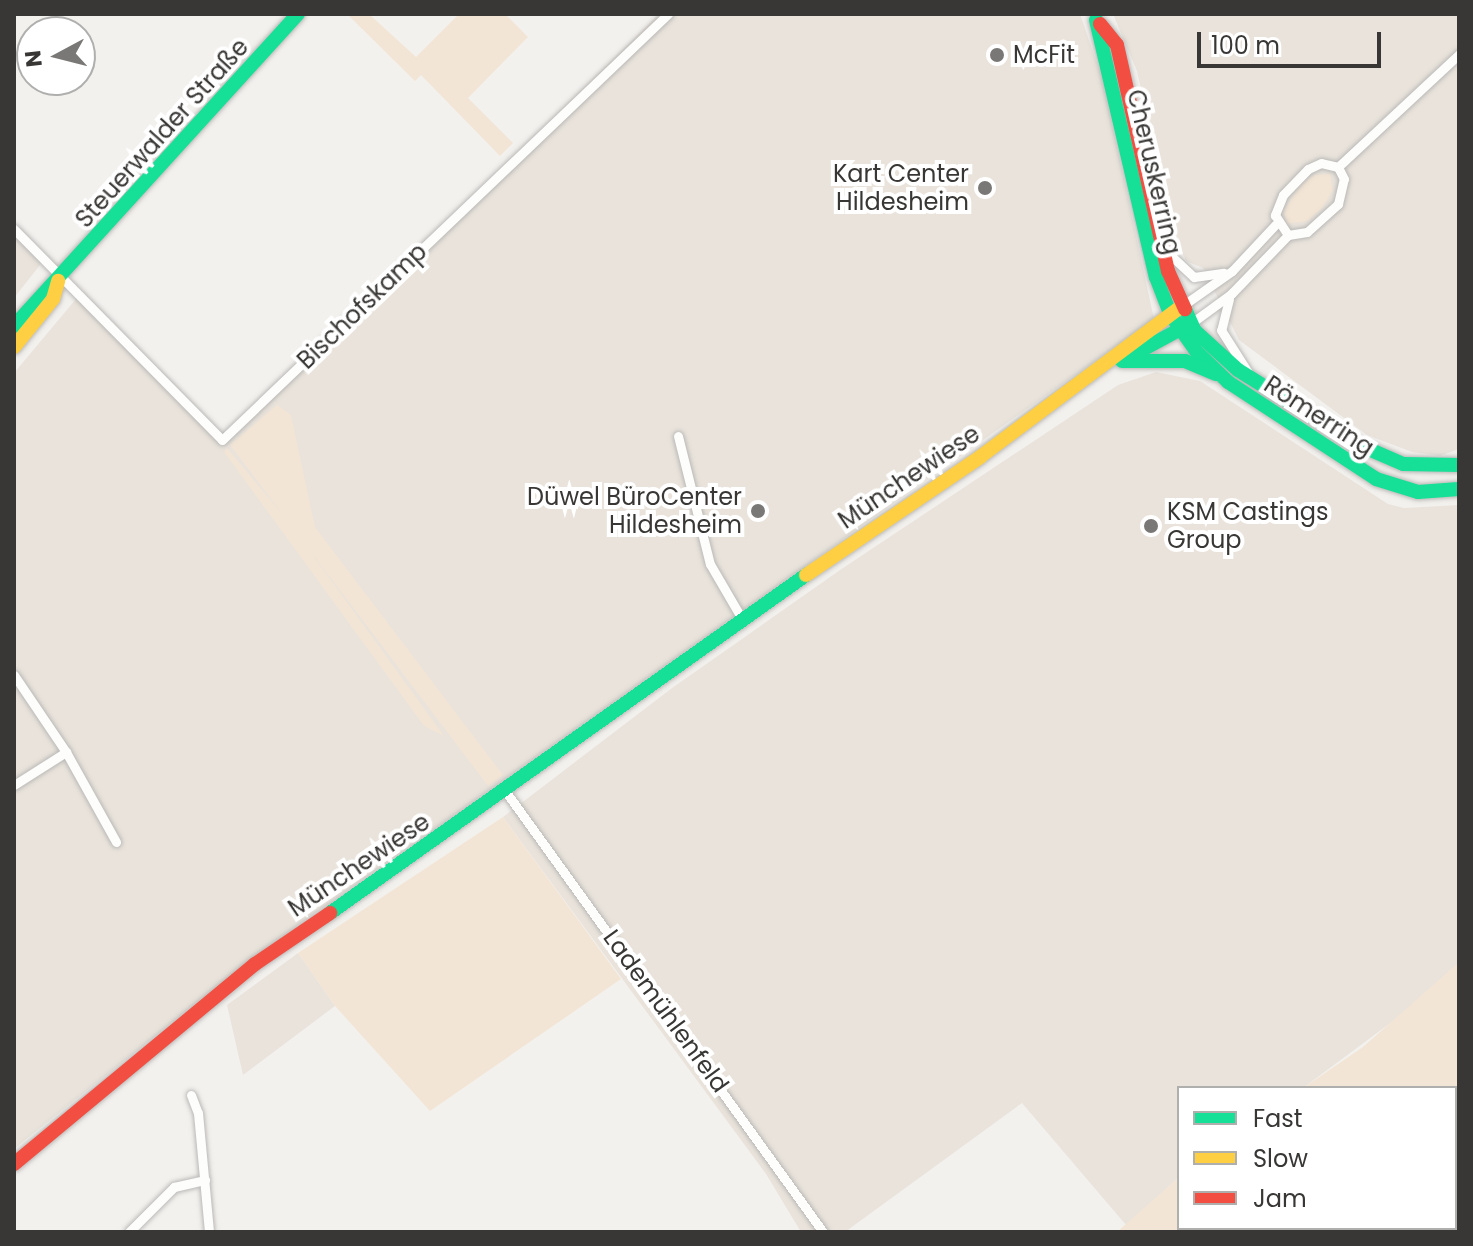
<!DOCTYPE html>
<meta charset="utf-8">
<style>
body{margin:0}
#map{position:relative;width:1473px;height:1246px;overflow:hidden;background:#f3f1ee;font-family:Poppins,sans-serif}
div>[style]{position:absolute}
.built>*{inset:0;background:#e9e3db}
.green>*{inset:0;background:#f2e5d5}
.roads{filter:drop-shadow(0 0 2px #bab9b7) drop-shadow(0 0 2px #bab9b7)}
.street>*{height:9px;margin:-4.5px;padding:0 4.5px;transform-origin:4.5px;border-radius:4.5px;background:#fdfdfc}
.fast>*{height:14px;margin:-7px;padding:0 7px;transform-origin:7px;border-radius:7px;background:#16e098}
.slow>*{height:14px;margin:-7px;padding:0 7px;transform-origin:7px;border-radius:7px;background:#ffcf43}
.jam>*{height:14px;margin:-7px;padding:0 7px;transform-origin:7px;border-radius:7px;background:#f24e42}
.dots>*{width:22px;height:22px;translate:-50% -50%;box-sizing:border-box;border:4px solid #fff;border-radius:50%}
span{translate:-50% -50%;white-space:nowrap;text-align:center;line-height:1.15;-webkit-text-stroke:8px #fff;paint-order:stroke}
.poi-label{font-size:24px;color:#383735}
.left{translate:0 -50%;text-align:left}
.right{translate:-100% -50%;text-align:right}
.street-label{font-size:24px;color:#383735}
.frame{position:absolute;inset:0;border:16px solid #383735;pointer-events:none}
.legend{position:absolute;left:1177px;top:1086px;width:280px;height:144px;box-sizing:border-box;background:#fff;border:2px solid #afafae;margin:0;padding:10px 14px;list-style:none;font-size:24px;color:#383735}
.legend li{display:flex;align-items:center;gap:16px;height:40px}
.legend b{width:40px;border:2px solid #afafae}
.north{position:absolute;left:16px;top:16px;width:80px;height:80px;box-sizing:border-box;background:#fff;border:2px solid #afafae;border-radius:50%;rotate:263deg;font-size:22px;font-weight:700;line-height:32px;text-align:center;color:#383735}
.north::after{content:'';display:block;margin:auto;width:28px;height:36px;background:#797876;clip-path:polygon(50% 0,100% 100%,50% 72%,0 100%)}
.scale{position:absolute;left:1197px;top:32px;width:184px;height:36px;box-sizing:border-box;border:4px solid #383735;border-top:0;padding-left:10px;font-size:24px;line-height:28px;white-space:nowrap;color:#383735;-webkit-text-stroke:6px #fff;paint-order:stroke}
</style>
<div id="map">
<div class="built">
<div style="clip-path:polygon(659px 14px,1080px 14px,1102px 78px,1154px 319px,253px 957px,14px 1149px,14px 373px,81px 293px,226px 438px)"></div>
<div style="clip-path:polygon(1113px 14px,1459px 14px,1459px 449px,1440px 456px,1412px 452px,1367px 435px,1239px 340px,1203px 268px,1186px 261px,1175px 236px,1137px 71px)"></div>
<div style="clip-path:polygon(14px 232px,44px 260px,14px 298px)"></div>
<div style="clip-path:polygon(1156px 372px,1200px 381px,1388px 504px,1404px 508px,1459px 505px,1459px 972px,1303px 1088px,1179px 1088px,1179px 1177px,1126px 1225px,1022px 1103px,845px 1232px,801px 1232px,766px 1174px,503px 817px,672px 688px,840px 570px,1118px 385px)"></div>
<div style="clip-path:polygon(298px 953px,335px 1006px,243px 1075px,227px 1005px)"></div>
</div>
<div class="green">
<div style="clip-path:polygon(347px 14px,369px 14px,416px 57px,459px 14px,505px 14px,528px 37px,468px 98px,513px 143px,500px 156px,421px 75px,415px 81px)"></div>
<div style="clip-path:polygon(1330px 174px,1333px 190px,1322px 208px,1307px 221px,1286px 224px,1284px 210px,1301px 184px,1314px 175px)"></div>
<div style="clip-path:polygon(277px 405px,291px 415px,315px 527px,503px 775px,488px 786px,230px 445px)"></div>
<div style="clip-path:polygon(227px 448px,289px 522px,444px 736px,424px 726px,224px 452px)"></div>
<div style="clip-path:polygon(503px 817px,621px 979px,430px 1111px,335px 1006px,298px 953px)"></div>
<div style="clip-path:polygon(1459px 962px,1459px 1232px,1117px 1232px,1179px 1177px,1179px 1228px,1455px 1228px,1455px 1088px,1303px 1088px,1363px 1047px)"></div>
</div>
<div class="roads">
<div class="street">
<div style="left:1338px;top:167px;width:166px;rotate:-43deg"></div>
<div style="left:14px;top:229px;width:296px;rotate:45.4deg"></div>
<div style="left:222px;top:440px;width:617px;rotate:-43.69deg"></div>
<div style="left:1167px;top:252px;width:37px;rotate:43deg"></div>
<div style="left:1194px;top:277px;width:30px;rotate:-8deg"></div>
<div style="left:1229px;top:299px;width:32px;rotate:104deg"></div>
<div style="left:1221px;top:330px;width:52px;rotate:57.5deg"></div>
<div style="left:1182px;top:306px;width:61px;rotate:-35deg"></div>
<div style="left:1232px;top:271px;width:64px;rotate:-46.9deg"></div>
<div style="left:1190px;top:324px;width:51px;rotate:-36.2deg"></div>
<div style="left:1231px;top:294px;width:82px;rotate:-46deg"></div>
<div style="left:1288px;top:235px;width:19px;rotate:-9deg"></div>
<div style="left:1307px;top:232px;width:42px;rotate:-42.1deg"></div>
<div style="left:1338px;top:204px;width:26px;rotate:-77deg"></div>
<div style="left:1344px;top:179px;width:13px;rotate:-117deg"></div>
<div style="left:1338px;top:167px;width:17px;rotate:-167deg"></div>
<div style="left:1321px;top:163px;width:14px;rotate:155deg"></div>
<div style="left:1308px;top:169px;width:36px;rotate:134deg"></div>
<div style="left:1283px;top:195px;width:22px;rotate:112deg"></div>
<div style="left:1275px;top:215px;width:24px;rotate:57deg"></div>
<div style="left:678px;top:436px;width:132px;rotate:76deg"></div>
<div style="left:710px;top:564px;width:64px;rotate:59.8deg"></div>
<div style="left:14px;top:675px;width:93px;rotate:56deg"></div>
<div style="left:66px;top:752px;width:103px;rotate:60.9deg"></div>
<div style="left:14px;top:785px;width:62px;rotate:-32.4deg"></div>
<div style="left:506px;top:792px;width:542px;rotate:54.23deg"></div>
<div style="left:191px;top:1095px;width:19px;rotate:69deg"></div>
<div style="left:198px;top:1113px;width:120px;rotate:84.7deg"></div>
<div style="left:129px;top:1232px;width:64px;rotate:-45deg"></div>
<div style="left:174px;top:1187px;width:32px;rotate:-13deg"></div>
</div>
<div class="fast">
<div style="left:1096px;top:20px;width:264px;rotate:76.9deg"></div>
<div style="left:1156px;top:277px;width:40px;rotate:69deg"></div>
<div style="left:1170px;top:314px;width:45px;rotate:54.9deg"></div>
<div style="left:1196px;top:351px;width:45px;rotate:44.1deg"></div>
<div style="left:1228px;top:382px;width:177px;rotate:33.2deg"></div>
<div style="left:1376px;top:479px;width:44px;rotate:17.2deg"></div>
<div style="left:1418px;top:492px;width:41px;rotate:-4.2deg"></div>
<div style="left:1185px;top:309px;width:24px;rotate:66deg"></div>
<div style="left:1195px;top:331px;width:58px;rotate:42.2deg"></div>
<div style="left:1238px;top:370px;width:140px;rotate:31.9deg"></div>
<div style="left:1357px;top:444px;width:50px;rotate:23.5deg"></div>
<div style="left:1403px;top:464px;width:56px;rotate:1deg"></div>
<div style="left:14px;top:326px;width:422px;rotate:-47.7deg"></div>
<div style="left:1127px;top:358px;width:67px;rotate:-28.5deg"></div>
<div style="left:1122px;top:361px;width:63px"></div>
<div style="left:1185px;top:361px;width:33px;rotate:23deg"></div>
<div style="left:330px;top:913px;width:584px;rotate:-35.38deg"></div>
</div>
<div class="slow">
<div style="left:14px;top:347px;width:62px;rotate:-50.9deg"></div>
<div style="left:53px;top:299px;width:19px;rotate:-74deg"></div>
<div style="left:806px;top:575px;width:210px;rotate:-34.1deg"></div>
<div style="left:980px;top:457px;width:252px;rotate:-36.8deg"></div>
</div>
<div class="jam">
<div style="left:1100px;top:24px;width:27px;rotate:51deg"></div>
<div style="left:1117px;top:45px;width:232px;rotate:77.3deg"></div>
<div style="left:1168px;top:271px;width:42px;rotate:65.9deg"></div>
<div style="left:14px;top:1164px;width:313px;rotate:-39.7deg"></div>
<div style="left:255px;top:964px;width:91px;rotate:-34.2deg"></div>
</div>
</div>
<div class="dots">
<div style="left:997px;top:55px;background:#797876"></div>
<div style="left:985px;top:188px;background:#797876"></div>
<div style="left:758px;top:511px;background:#797876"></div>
<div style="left:1151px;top:526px;background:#797876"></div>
</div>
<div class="poi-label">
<span class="left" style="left:1013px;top:55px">McFit</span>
<span class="right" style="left:969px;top:188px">Kart Center<br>Hildesheim</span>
<span class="right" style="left:742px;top:511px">Düwel BüroCenter<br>Hildesheim</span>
<span class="left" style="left:1167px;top:526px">KSM Castings<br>Group</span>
</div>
<div class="street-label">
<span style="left:162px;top:133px;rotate:-48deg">Steuerwalder Straße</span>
<span style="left:1154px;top:172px;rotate:77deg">Cheruskerring</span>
<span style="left:362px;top:306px;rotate:-44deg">Bischofskamp</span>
<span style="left:1319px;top:416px;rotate:33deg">Römerring</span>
<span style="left:909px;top:477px;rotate:-34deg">Münchewiese</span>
<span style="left:359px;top:865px;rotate:-34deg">Münchewiese</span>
<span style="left:666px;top:1011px;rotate:54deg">Lademühlenfeld</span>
</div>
<div class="frame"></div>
<ul class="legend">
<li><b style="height:10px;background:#16e098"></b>Fast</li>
<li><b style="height:10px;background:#ffcf43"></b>Slow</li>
<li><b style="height:10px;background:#f24e42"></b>Jam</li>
</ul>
<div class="north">N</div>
<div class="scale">100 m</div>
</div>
